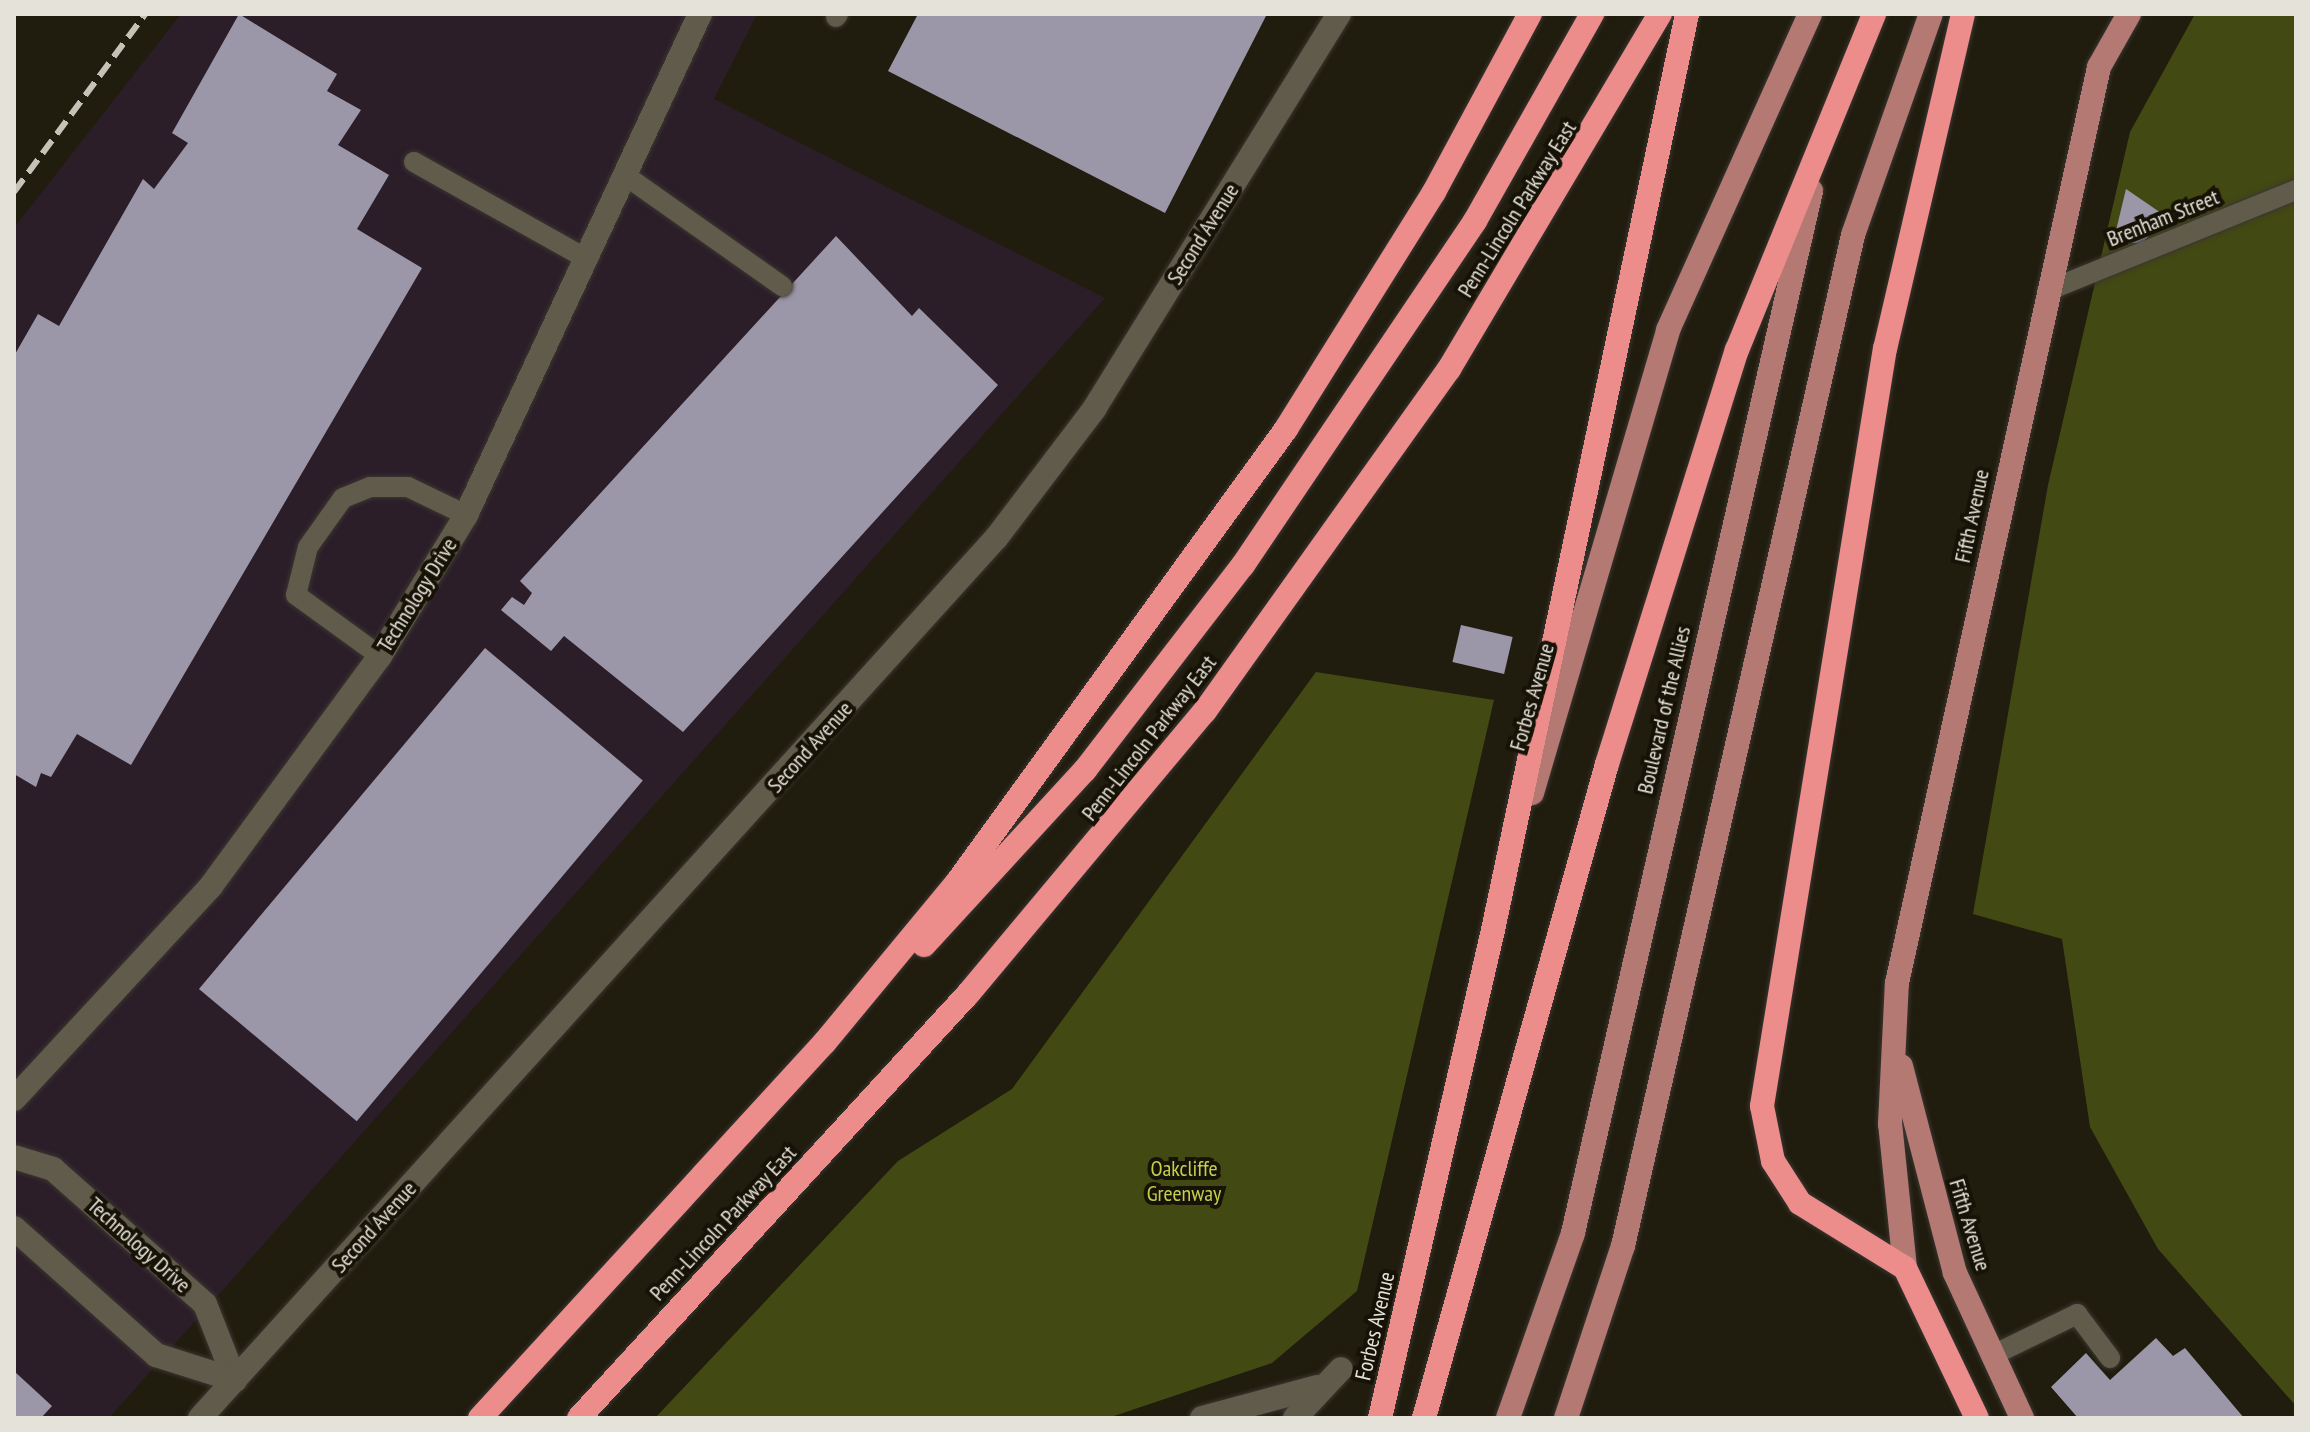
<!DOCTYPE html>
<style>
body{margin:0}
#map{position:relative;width:2310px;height:1432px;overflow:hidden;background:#201c0e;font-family:"PT Sans Narrow",sans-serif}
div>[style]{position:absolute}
.commercial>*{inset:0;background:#2c1e29}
.forest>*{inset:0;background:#434913}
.building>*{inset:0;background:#9c97a8;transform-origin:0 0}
.roads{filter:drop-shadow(0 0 2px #3a3630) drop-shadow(0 0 2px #3a3630)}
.lane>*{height:20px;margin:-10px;padding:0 10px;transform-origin:10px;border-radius:10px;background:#615b4c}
.street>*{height:24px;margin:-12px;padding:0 12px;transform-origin:12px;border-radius:12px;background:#615b4c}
.secondary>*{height:24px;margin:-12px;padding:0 12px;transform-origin:12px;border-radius:12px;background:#615b4c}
.primary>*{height:24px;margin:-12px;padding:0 12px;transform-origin:12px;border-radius:12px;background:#b47972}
.highway>*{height:24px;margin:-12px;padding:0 12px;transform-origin:12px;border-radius:12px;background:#ec8d8c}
.rail>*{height:6px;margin-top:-3px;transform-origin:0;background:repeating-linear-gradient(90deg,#c5c2b8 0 16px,transparent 0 24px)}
span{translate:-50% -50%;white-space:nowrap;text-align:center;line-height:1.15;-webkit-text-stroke:8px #171206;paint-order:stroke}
.street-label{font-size:22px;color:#e5e2d9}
.park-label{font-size:22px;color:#c2d04d}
.frame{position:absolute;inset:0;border:16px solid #e5e2d9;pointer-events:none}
</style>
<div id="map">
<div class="commercial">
<div style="clip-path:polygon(181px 14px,757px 14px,714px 99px,1105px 298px,109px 1418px,14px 1418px,14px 228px)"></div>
</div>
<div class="forest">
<div style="clip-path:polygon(2195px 14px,2296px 14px,2296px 1406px,2158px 1249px,2090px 1127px,2062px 939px,1973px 914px,2048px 485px,2130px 132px)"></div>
<div style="clip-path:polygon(1316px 672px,1494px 700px,1357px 1291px,1272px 1363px,1108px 1418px,655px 1418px,898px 1161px,1012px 1089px)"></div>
</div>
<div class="building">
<div style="clip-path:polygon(239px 14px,337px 74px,327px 91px,361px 110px,338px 145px,389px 175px,357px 229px,422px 268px,131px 765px,77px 734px,51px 777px,41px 773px,36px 787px,14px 774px,14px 356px,38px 314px,59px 326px,143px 179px,154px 189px,188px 143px,172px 133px)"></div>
<div style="clip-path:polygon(918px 14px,1267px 14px,1165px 213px,888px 71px)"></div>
<div style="clip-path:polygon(2126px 189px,2164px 215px,2143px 243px,2113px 243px)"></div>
<div style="clip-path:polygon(836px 236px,912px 316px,919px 308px,998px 385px,683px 732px,564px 636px,551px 651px,501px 610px,512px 597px,524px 605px,532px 593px,520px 581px)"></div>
<div style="left:1461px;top:625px;width:53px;height:38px;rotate:13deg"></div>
<div style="left:485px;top:648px;width:206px;height:445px;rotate:40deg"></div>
<div style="clip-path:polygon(2156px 1338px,2173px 1356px,2185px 1348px,2244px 1418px,2078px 1418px,2051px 1387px,2086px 1353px,2110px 1380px)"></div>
<div style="clip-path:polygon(14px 1371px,52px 1406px,41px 1418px,14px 1418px)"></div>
</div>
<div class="roads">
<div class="lane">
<div style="left:836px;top:17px;width:4px;rotate:-56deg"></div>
<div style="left:414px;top:162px;width:198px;rotate:29.3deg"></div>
<div style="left:626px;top:176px;width:191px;rotate:35.2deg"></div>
<div style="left:2047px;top:291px;width:269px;rotate:-22.1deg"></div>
<div style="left:380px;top:656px;width:104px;rotate:-144deg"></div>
<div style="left:296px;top:595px;width:49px;rotate:-76deg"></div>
<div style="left:308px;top:547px;width:60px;rotate:-54.5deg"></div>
<div style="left:343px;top:498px;width:29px;rotate:-22deg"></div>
<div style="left:370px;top:487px;width:38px"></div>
<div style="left:408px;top:487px;width:64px;rotate:25.8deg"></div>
<div style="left:1991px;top:1356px;width:96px;rotate:-26deg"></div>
<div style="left:2077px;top:1314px;width:55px;rotate:53.1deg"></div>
</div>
<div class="street">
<div style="left:14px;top:1099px;width:290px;rotate:-47.2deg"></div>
<div style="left:211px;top:886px;width:285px;rotate:-53.7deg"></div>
<div style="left:380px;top:656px;width:165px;rotate:-58.6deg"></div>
<div style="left:466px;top:515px;width:553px;rotate:-64.96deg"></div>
<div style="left:14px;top:1157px;width:41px;rotate:17.1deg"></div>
<div style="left:53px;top:1169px;width:203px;rotate:41.6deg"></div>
<div style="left:205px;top:1304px;width:82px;rotate:68.5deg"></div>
<div style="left:14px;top:1228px;width:191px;rotate:41.8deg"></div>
<div style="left:156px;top:1355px;width:83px;rotate:17.6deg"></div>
<div style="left:1202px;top:1418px;width:119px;rotate:-15.1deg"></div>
<div style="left:1295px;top:1418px;width:67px;rotate:-46.8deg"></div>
</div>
<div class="secondary">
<div style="left:200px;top:1418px;width:1188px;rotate:-47.87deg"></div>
<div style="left:997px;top:537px;width:161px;rotate:-52.8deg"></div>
<div style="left:1094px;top:409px;width:465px;rotate:-58.2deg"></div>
</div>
<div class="primary">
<div style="left:1532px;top:793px;width:483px;rotate:-73.6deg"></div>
<div style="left:1668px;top:330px;width:346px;rotate:-65.8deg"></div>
<div style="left:1901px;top:1066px;width:214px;rotate:75.4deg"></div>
<div style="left:1955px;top:1273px;width:160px;rotate:65.2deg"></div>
<div style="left:1905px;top:1268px;width:145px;rotate:-95.9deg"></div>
<div style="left:1890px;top:1124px;width:141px;rotate:-87.2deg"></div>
<div style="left:1897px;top:983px;width:938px;rotate:-77.56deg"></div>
<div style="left:2099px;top:67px;width:61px;rotate:-60.5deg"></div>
<div style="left:1508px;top:1418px;width:196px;rotate:-70.6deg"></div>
<div style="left:1573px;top:1233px;width:1069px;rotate:-77.13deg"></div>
<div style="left:1566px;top:1418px;width:181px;rotate:-71.7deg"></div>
<div style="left:1623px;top:1246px;width:1037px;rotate:-77.18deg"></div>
<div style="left:1853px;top:235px;width:234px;rotate:-70.6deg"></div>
</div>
<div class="highway">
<div style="left:1963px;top:14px;width:343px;rotate:103.1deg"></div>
<div style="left:1885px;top:348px;width:768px;rotate:99.22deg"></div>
<div style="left:1762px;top:1106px;width:56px;rotate:78.7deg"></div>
<div style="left:1773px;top:1161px;width:50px;rotate:57.3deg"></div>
<div style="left:1800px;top:1203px;width:123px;rotate:31.8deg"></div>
<div style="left:1905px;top:1268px;width:166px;rotate:64.4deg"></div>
<div style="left:924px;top:945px;width:238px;rotate:-47.4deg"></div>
<div style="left:1085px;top:770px;width:259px;rotate:-52.4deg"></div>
<div style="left:1243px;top:565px;width:415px;rotate:-56deg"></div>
<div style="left:1475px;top:221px;width:238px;rotate:-60.5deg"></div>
<div style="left:480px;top:1418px;width:510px;rotate:-47.46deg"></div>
<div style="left:825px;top:1042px;width:209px;rotate:-50.4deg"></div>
<div style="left:958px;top:881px;width:558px;rotate:-54.03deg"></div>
<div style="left:1286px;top:429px;width:279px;rotate:-58deg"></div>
<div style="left:1434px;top:192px;width:202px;rotate:-61.7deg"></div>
<div style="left:579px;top:1418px;width:575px;rotate:-47.47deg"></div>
<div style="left:968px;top:994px;width:369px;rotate:-50.1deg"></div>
<div style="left:1205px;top:711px;width:420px;rotate:-54.5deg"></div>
<div style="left:1449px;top:369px;width:413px;rotate:-59.3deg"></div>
<div style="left:1380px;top:1418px;width:501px;rotate:-76.96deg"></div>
<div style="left:1493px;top:930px;width:936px;rotate:-78.04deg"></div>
<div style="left:1424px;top:1418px;width:679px;rotate:-74.37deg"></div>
<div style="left:1607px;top:764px;width:434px;rotate:-72.6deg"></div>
<div style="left:1737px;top:350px;width:363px;rotate:-67.8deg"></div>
</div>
</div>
<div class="rail">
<div style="left:14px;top:192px;width:221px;rotate:-53.6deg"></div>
</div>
<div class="street-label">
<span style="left:1517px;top:209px;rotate:-58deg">Penn-Lincoln Parkway East</span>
<span style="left:2163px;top:218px;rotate:-22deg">Brenham Street</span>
<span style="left:1203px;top:234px;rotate:-58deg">Second Avenue</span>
<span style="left:1972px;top:516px;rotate:-78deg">Fifth Avenue</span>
<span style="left:417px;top:595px;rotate:-58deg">Technology Drive</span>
<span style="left:1532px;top:697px;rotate:-74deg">Forbes Avenue</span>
<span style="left:1664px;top:710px;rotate:-77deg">Boulevard of the Allies</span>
<span style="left:1149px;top:738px;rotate:-52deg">Penn-Lincoln Parkway East</span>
<span style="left:810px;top:747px;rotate:-48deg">Second Avenue</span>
<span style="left:723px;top:1223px;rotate:-47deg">Penn-Lincoln Parkway East</span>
<span style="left:1970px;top:1225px;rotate:73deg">Fifth Avenue</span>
<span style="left:374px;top:1227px;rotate:-48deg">Second Avenue</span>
<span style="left:139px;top:1245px;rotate:42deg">Technology Drive</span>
<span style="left:1375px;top:1326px;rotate:-77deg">Forbes Avenue</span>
</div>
<div class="park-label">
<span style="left:1184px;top:1181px">Oakcliffe<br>Greenway</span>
</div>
<div class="frame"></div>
</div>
